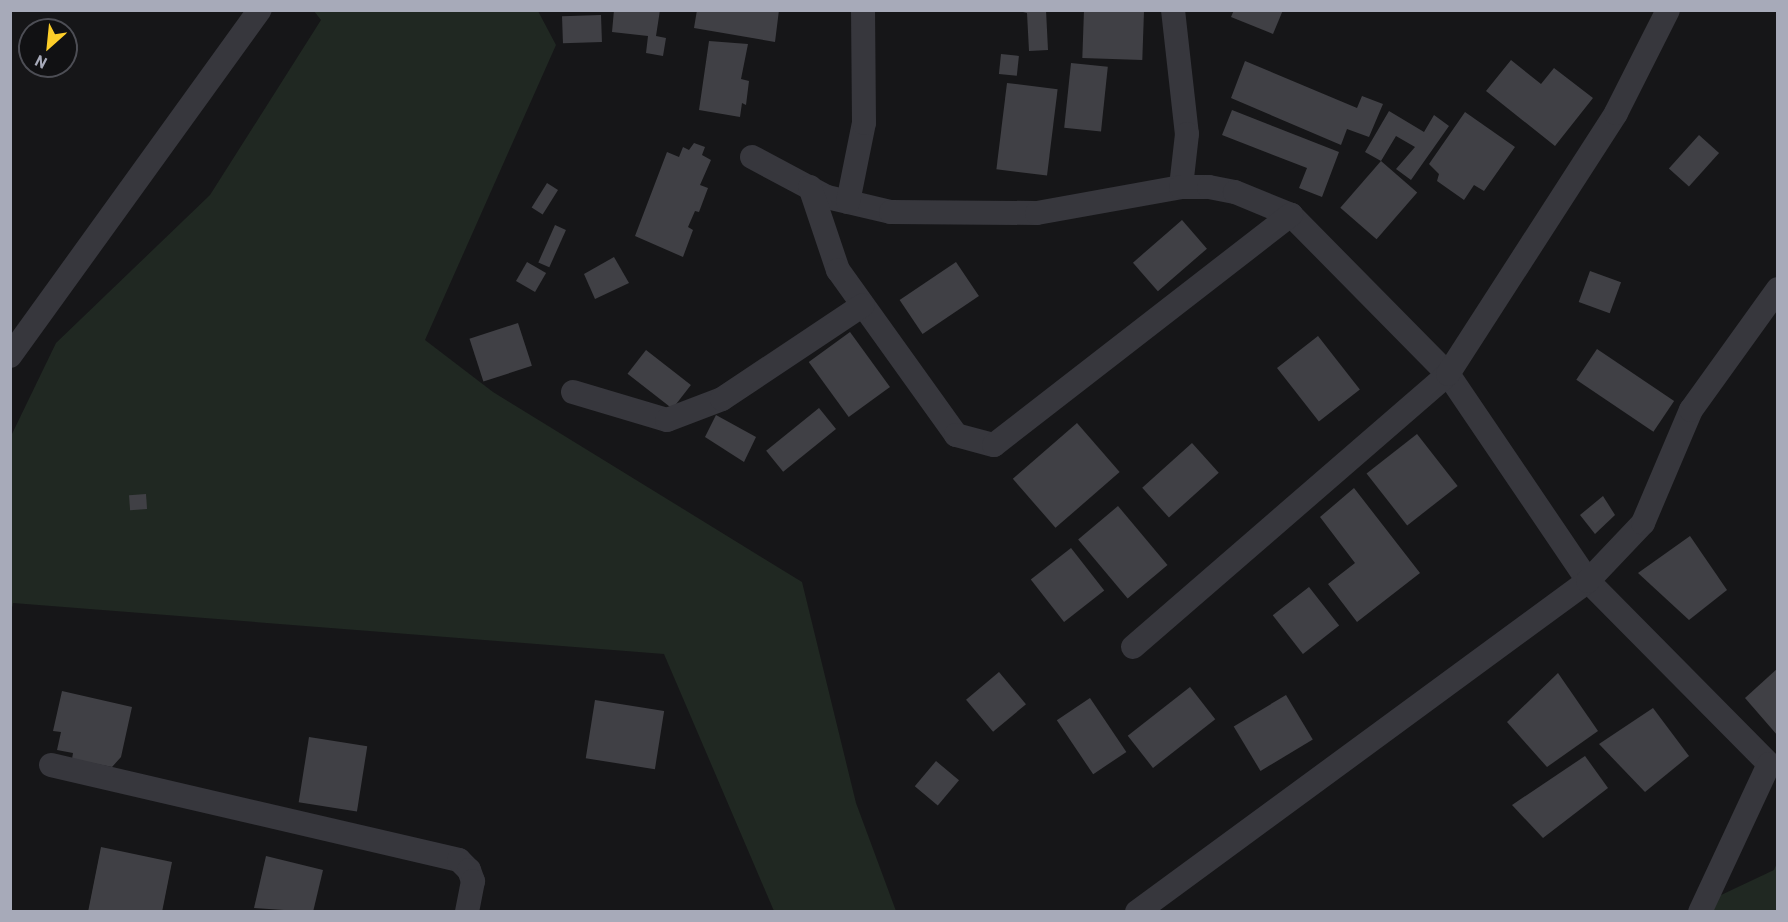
<!DOCTYPE html>
<style>
body{margin:0}
#map{position:relative;width:1788px;height:922px;overflow:hidden;background:#161618;font-family:Barlow,sans-serif}
div>[style]{position:absolute}
.green>*{inset:0;background:#202822}
.building>*{inset:0;background:#404045;transform-origin:0 0}
.street>*{height:24px;margin:-12px;padding:0 12px;transform-origin:12px;border-radius:12px;background:#37373d}
span{translate:-50% -50%;white-space:nowrap;text-align:center;line-height:1.15;-webkit-text-stroke:4.5px #111113;paint-order:stroke}
.frame{position:absolute;inset:0;border:12px solid #a7aab9;pointer-events:none}
.north{position:absolute;left:18px;top:18px;width:60px;height:60px;box-sizing:border-box;background:#111113;border:2px solid #4d4e55;border-radius:50%;rotate:207deg;font-size:16px;font-weight:700;line-height:24px;text-align:center;color:#a7aab9}
.north::after{content:'';display:block;margin:auto;width:21px;height:27px;background:#fdce29;clip-path:polygon(50% 0,100% 100%,50% 72%,0 100%)}
</style>
<div id="map">
<div class="green">
<div style="clip-path:polygon(314px 11px,538px 11px,556px 45px,425px 340px,493px 392px,802px 582px,856px 803px,896px 911px,774px 911px,664px 654px,13px 603px,11px 613px,11px 436px,56px 343px,210px 195px,321px 20px)"></div>
<div style="clip-path:polygon(1777px 863px,1777px 911px,1685px 912px,1774px 870px)"></div>
</div>
<div class="building">
<div style="clip-path:polygon(614px 10px,660px 10px,656px 36px,666px 38px,663px 56px,646px 53px,648px 36px,612px 32px)"></div>
<div style="clip-path:polygon(697px 10px,779px 10px,775px 42px,694px 28px)"></div>
<div style="clip-path:polygon(1015px 10px,1046px 10px,1048px 50px,1029px 51px,1027px 13px)"></div>
<div style="left:1084px;top:10px;width:60px;height:48px;rotate:2deg"></div>
<div style="clip-path:polygon(1234px 10px,1283px 10px,1273px 34px,1231px 17px)"></div>
<div style="left:601px;top:15px;width:27px;height:39px;rotate:88deg"></div>
<div style="clip-path:polygon(709px 41px,748px 44px,741px 79px,749px 81px,746px 105px,742px 103px,740px 117px,699px 110px)"></div>
<div style="left:1001px;top:54px;width:18px;height:20px;rotate:6deg"></div>
<div style="clip-path:polygon(1511px 60px,1541px 84px,1554px 68px,1593px 98px,1555px 146px,1486px 91px)"></div>
<div style="clip-path:polygon(1245px 61px,1357px 108px,1362px 96px,1383px 104px,1369px 137px,1347px 129px,1341px 145px,1231px 98px)"></div>
<div style="left:1071px;top:63px;width:37px;height:65px;rotate:6deg"></div>
<div style="left:1007px;top:83px;width:51px;height:87px;rotate:7deg"></div>
<div style="clip-path:polygon(1232px 110px,1339px 152px,1322px 197px,1299px 188px,1307px 168px,1222px 135px)"></div>
<div style="clip-path:polygon(1389px 111px,1424px 132px,1434px 115px,1449px 126px,1411px 180px,1396px 169px,1415px 147px,1396px 136px,1381px 161px,1365px 152px)"></div>
<div style="clip-path:polygon(1465px 112px,1515px 147px,1484px 191px,1474px 185px,1464px 200px,1437px 181px,1439px 174px,1429px 164px)"></div>
<div style="left:1699px;top:135px;width:27px;height:45px;rotate:42deg"></div>
<div style="clip-path:polygon(694px 143px,705px 147px,702px 155px,711px 160px,700px 185px,708px 188px,699px 212px,695px 211px,688px 227px,693px 230px,683px 257px,635px 236px,667px 152px,679px 157px,683px 147px,689px 150px)"></div>
<div style="left:1381px;top:161px;width:48px;height:62px;rotate:41deg"></div>
<div style="left:547px;top:183px;width:13px;height:29px;rotate:32deg"></div>
<div style="left:1182px;top:220px;width:38px;height:65px;rotate:49deg"></div>
<div style="left:555px;top:225px;width:12px;height:41px;rotate:24deg"></div>
<div style="clip-path:polygon(614px 257px,629px 283px,595px 299px,584px 274px)"></div>
<div style="left:527px;top:262px;width:22px;height:22px;rotate:30deg"></div>
<div style="left:956px;top:262px;width:41px;height:68px;rotate:56deg"></div>
<div style="left:1590px;top:271px;width:33px;height:33px;rotate:20deg"></div>
<div style="left:518px;top:323px;width:45px;height:51px;rotate:72deg"></div>
<div style="left:850px;top:332px;width:68px;height:51px;rotate:54deg"></div>
<div style="left:1318px;top:336px;width:68px;height:52px;rotate:52deg"></div>
<div style="left:1597px;top:349px;width:93px;height:37px;rotate:34deg"></div>
<div style="left:646px;top:350px;width:57px;height:30px;rotate:38deg"></div>
<div style="left:819px;top:408px;width:27px;height:68px;rotate:51deg"></div>
<div style="clip-path:polygon(716px 415px,756px 437px,744px 462px,705px 437px)"></div>
<div style="left:1077px;top:423px;width:65px;height:85px;rotate:49deg"></div>
<div style="left:1417px;top:434px;width:66px;height:64px;rotate:52deg"></div>
<div style="left:1192px;top:443px;width:40px;height:67px;rotate:48deg"></div>
<div style="clip-path:polygon(1354px 488px,1420px 573px,1357px 622px,1328px 584px,1355px 563px,1320px 517px)"></div>
<div style="left:146px;top:494px;width:15px;height:17px;rotate:86deg"></div>
<div style="clip-path:polygon(1603px 496px,1615px 515px,1595px 534px,1580px 515px)"></div>
<div style="left:1118px;top:506px;width:77px;height:52px;rotate:50deg"></div>
<div style="clip-path:polygon(1690px 536px,1727px 590px,1689px 620px,1638px 573px)"></div>
<div style="left:1071px;top:548px;width:54px;height:51px;rotate:52deg"></div>
<div style="left:1309px;top:587px;width:49px;height:46px;rotate:52deg"></div>
<div style="clip-path:polygon(1778px 668px,1778px 736px,1745px 698px)"></div>
<div style="left:999px;top:672px;width:42px;height:43px;rotate:50deg"></div>
<div style="clip-path:polygon(1558px 673px,1598px 731px,1547px 767px,1507px 722px)"></div>
<div style="left:1190px;top:687px;width:41px;height:79px;rotate:52deg"></div>
<div style="clip-path:polygon(62px 691px,132px 707px,121px 757px,112px 767px,72px 759px,73px 753px,57px 750px,61px 732px,53px 731px)"></div>
<div style="left:1286px;top:695px;width:52px;height:61px;rotate:59deg"></div>
<div style="left:1090px;top:698px;width:65px;height:40px;rotate:56deg"></div>
<div style="left:595px;top:700px;width:70px;height:59px;rotate:9deg"></div>
<div style="clip-path:polygon(1653px 708px,1689px 756px,1645px 792px,1599px 744px)"></div>
<div style="left:309px;top:737px;width:59px;height:66px;rotate:9deg"></div>
<div style="clip-path:polygon(1585px 756px,1608px 788px,1543px 838px,1512px 805px)"></div>
<div style="left:936px;top:761px;width:30px;height:33px;rotate:40deg"></div>
<div style="clip-path:polygon(101px 847px,172px 862px,162px 912px,88px 912px)"></div>
<div style="clip-path:polygon(266px 856px,323px 870px,313px 912px,254px 908px)"></div>
</div>
<div class="street">
<div style="left:1173px;top:10px;width:125px;rotate:83.6deg"></div>
<div style="left:1187px;top:134px;width:53px;rotate:96.5deg"></div>
<div style="left:752px;top:157px;width:85px;rotate:28.1deg"></div>
<div style="left:827px;top:197px;width:66px;rotate:13.2deg"></div>
<div style="left:891px;top:212px;width:146px;rotate:0.4deg"></div>
<div style="left:1037px;top:213px;width:146px;rotate:-10.2deg"></div>
<div style="left:1181px;top:187px;width:28px"></div>
<div style="left:1209px;top:187px;width:26px;rotate:11deg"></div>
<div style="left:1235px;top:192px;width:61px;rotate:22.3deg"></div>
<div style="left:1291px;top:215px;width:223px;rotate:45.4deg"></div>
<div style="left:1448px;top:374px;width:250px;rotate:55.9deg"></div>
<div style="left:1588px;top:581px;width:257px;rotate:45.3deg"></div>
<div style="left:1769px;top:764px;width:163px;rotate:115deg"></div>
<div style="left:810px;top:187px;width:88px;rotate:71.4deg"></div>
<div style="left:838px;top:270px;width:203px;rotate:54.4deg"></div>
<div style="left:956px;top:435px;width:39px;rotate:15deg"></div>
<div style="left:994px;top:445px;width:376px;rotate:-37.8deg"></div>
<div style="left:848px;top:202px;width:81px;rotate:-78.6deg"></div>
<div style="left:864px;top:123px;width:113px;rotate:-90.5deg"></div>
<div style="left:10px;top:356px;width:427px;rotate:-54.2deg"></div>
<div style="left:573px;top:392px;width:98px;rotate:16.6deg"></div>
<div style="left:667px;top:420px;width:59px;rotate:-20.9deg"></div>
<div style="left:722px;top:399px;width:169px;rotate:-33.7deg"></div>
<div style="left:1133px;top:647px;width:417px;rotate:-40.9deg"></div>
<div style="left:1448px;top:374px;width:310px;rotate:-57.2deg"></div>
<div style="left:1616px;top:113px;width:115px;rotate:-63.2deg"></div>
<div style="left:51px;top:765px;width:419px;rotate:13.1deg"></div>
<div style="left:459px;top:860px;width:14px;rotate:45deg"></div>
<div style="left:469px;top:870px;width:12px;rotate:70deg"></div>
<div style="left:473px;top:881px;width:32px;rotate:101deg"></div>
<div style="left:1137px;top:912px;width:559px;rotate:-36.28deg"></div>
<div style="left:1588px;top:581px;width:80px;rotate:-46.5deg"></div>
<div style="left:1643px;top:523px;width:123px;rotate:-67deg"></div>
<div style="left:1691px;top:410px;width:149px;rotate:-54.3deg"></div>
</div>
<div class="frame"></div>
<div class="north">N</div>
</div>
